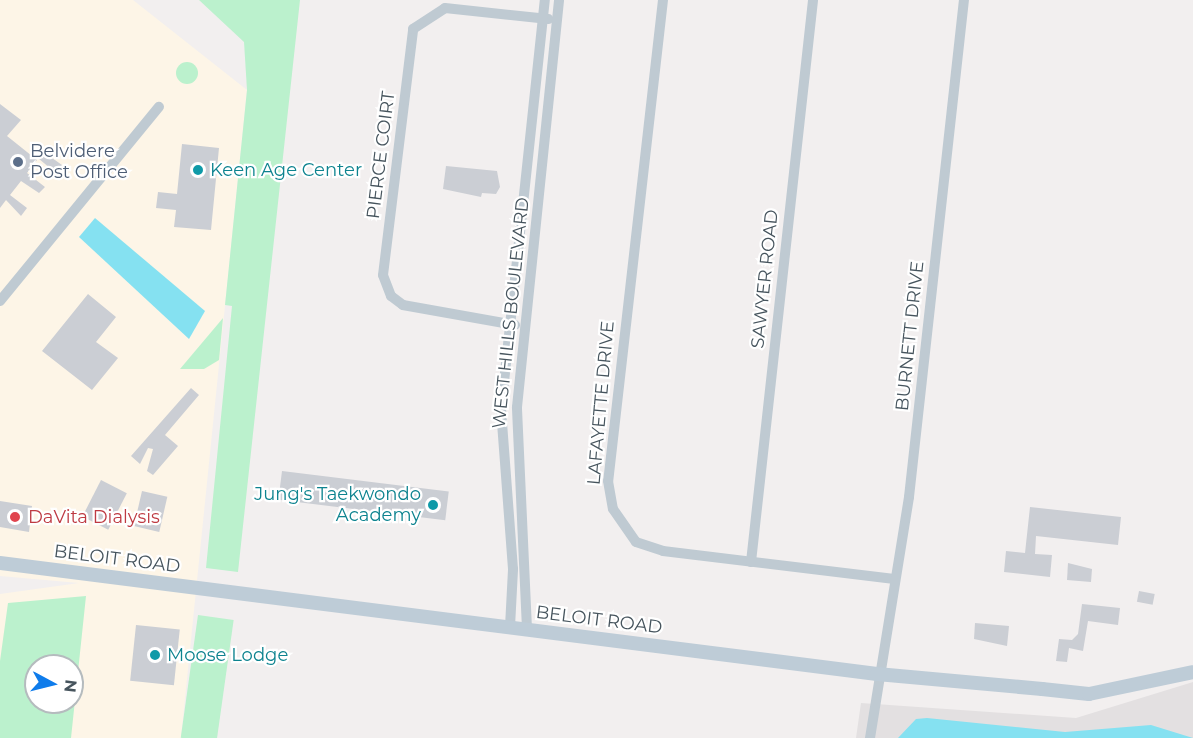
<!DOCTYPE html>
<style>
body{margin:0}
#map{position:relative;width:1193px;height:738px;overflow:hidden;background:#f2efef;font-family:Montserrat,sans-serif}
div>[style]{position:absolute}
.commercial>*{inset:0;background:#fdf5e7}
.education>*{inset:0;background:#e3e0e1}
.green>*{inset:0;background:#bbf1cd;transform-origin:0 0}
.round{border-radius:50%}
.water>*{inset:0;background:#85e1f1}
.building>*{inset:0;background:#cbced4;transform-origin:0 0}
.street>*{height:10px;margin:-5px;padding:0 5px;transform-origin:5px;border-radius:5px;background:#bfcad2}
.secondary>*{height:14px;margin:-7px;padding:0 7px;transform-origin:7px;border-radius:7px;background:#beccd7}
.dots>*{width:16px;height:16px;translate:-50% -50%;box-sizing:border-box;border:3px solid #fff;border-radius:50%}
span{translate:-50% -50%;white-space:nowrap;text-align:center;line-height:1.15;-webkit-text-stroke:4.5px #fff;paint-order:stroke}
.service-label{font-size:18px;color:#4e5e75}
.left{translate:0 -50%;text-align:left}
.street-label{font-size:18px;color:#46545d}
.culture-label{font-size:18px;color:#0d838f}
.right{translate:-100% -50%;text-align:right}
.health-label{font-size:18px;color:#be3a42}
.north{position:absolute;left:24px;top:654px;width:60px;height:60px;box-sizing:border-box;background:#fff;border:2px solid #b5bbbe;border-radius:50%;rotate:97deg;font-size:16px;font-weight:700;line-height:24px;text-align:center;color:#46545d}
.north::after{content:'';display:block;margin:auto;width:21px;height:27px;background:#0f7ceb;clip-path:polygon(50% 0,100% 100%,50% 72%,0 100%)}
</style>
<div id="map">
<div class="commercial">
<div style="clip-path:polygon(evenodd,0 0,133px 0,247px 90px,181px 738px,0 738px,0 594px,79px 583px,0 576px,0 0,36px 666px,72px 666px,72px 702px,36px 702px,36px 666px)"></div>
</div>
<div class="education">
<div style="clip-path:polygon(1193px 682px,1193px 738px,856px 738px,861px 703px,1076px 718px)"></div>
</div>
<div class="green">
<div style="clip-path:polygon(199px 0,300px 0,238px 572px,206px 568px,232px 306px,225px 305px,247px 90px,244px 42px)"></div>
<div class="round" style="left:176px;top:62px;width:22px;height:22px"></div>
<div style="clip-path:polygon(223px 318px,219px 360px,204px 369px,180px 369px)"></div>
<div style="clip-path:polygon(evenodd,86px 596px,71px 738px,0 738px,0 661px,8px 603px,86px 596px,36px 666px,72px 666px,72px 702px,36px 702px,36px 666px)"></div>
<div style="left:198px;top:615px;width:36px;height:124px;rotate:8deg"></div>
</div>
<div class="water">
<div style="clip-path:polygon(95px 218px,205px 311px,189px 339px,79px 237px)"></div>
<div style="clip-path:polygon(927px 718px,1065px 732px,1151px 725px,1193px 738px,898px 738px,916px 719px)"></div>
</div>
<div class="building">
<div style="clip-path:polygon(0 104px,21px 120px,7px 136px,37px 160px,27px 173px,45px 187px,39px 193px,21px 181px,10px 195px,27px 208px,21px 216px,6px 200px,0 208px)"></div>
<div style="clip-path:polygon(182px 144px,219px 148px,211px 230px,174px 227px,176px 210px,156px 208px,158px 192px,177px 194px)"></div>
<div style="clip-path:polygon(38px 148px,62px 165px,56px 173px,33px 154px)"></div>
<div style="clip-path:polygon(446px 166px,497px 171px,500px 187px,496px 194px,482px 193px,481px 197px,443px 189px)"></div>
<div style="clip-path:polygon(88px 294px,116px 317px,96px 342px,118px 358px,92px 390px,42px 351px)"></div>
<div style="clip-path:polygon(191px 388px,199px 395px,165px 435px,178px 446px,153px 475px,147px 471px,153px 449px,148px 448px,140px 464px,131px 456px)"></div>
<div style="left:282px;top:471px;width:168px;height:29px;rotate:7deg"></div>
<div style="left:101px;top:480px;width:29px;height:41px;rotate:27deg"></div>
<div style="left:142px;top:491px;width:26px;height:36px;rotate:13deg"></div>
<div style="clip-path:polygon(0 501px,32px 506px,29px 532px,0 527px)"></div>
<div style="clip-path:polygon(1030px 507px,1121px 517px,1118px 545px,1036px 536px,1035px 554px,1052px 555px,1050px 577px,1004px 572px,1006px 551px,1025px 553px)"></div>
<div style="clip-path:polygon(1068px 563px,1092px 569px,1091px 582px,1067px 580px)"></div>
<div style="left:1139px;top:591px;width:16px;height:11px;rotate:11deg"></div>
<div style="clip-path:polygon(1082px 604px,1120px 608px,1118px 625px,1088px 621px,1083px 651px,1069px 648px,1067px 662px,1056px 661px,1059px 639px,1072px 640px,1078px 634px)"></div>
<div style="clip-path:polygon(975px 623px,1009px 626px,1007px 646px,974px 639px)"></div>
<div style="left:136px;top:625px;width:44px;height:56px;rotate:6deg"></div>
</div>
<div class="street">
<div style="left:663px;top:0;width:484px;rotate:96.5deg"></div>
<div style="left:608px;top:481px;width:28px;rotate:80deg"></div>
<div style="left:613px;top:509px;width:40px;rotate:55.1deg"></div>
<div style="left:636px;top:542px;width:28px;rotate:18deg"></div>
<div style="left:663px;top:551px;width:233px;rotate:6.9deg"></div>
<div style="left:0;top:301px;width:251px;rotate:-50.7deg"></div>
<div style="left:515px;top:325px;width:114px;rotate:-169.9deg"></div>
<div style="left:403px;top:305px;width:15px;rotate:-143deg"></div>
<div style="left:391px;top:296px;width:22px;rotate:-111deg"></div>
<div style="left:383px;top:275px;width:248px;rotate:-83deg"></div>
<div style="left:413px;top:29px;width:38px;rotate:-33deg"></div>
<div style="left:445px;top:8px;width:104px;rotate:6.1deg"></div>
<div style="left:751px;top:562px;width:565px;rotate:-83.7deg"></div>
<div style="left:510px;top:627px;width:58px;rotate:-87deg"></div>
<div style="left:513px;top:569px;width:159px;rotate:-94.3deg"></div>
<div style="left:501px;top:410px;width:412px;rotate:-83.9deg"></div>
<div style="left:527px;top:629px;width:222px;rotate:-92.6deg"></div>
<div style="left:517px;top:407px;width:409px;rotate:-84.1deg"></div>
<div style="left:870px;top:738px;width:244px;rotate:-80.8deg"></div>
<div style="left:909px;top:497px;width:500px;rotate:-83.69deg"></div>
</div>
<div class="secondary">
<div style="left:0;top:563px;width:884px;rotate:7.21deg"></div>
<div style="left:877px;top:674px;width:166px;rotate:5.2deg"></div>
<div style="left:1042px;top:689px;width:47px;rotate:6.1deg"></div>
<div style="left:1089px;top:694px;width:106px;rotate:-11.9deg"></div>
</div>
<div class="dots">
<div style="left:18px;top:162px;background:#5c6f8a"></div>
<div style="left:198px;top:170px;background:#0f9aa8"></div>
<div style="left:433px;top:505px;background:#0f9aa8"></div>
<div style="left:15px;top:517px;background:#e0444e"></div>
<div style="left:155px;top:655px;background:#0f9aa8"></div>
</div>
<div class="service-label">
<span class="left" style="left:30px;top:162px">Belvidere<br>Post Office</span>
</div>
<div class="street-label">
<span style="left:381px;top:155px;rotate:-83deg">PIERCE COIRT</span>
<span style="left:765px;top:279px;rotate:-84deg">SAWYER ROAD</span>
<span style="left:511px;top:313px;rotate:-84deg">WEST HILLS BOULEVARD</span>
<span style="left:910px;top:336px;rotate:-84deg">BURNETT DRIVE</span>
<span style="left:601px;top:403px;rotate:-85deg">LAFAYETTE DRIVE</span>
<span style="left:117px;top:559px;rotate:7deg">BELOIT ROAD</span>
<span style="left:599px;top:620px;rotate:7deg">BELOIT ROAD</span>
</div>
<div class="culture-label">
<span class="left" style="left:210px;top:170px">Keen Age Center</span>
<span class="right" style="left:421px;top:505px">Jung's Taekwondo<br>Academy</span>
<span class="left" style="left:167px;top:655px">Moose Lodge</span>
</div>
<div class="health-label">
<span class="left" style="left:28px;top:517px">DaVita Dialysis</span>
</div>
<div class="north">N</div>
</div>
